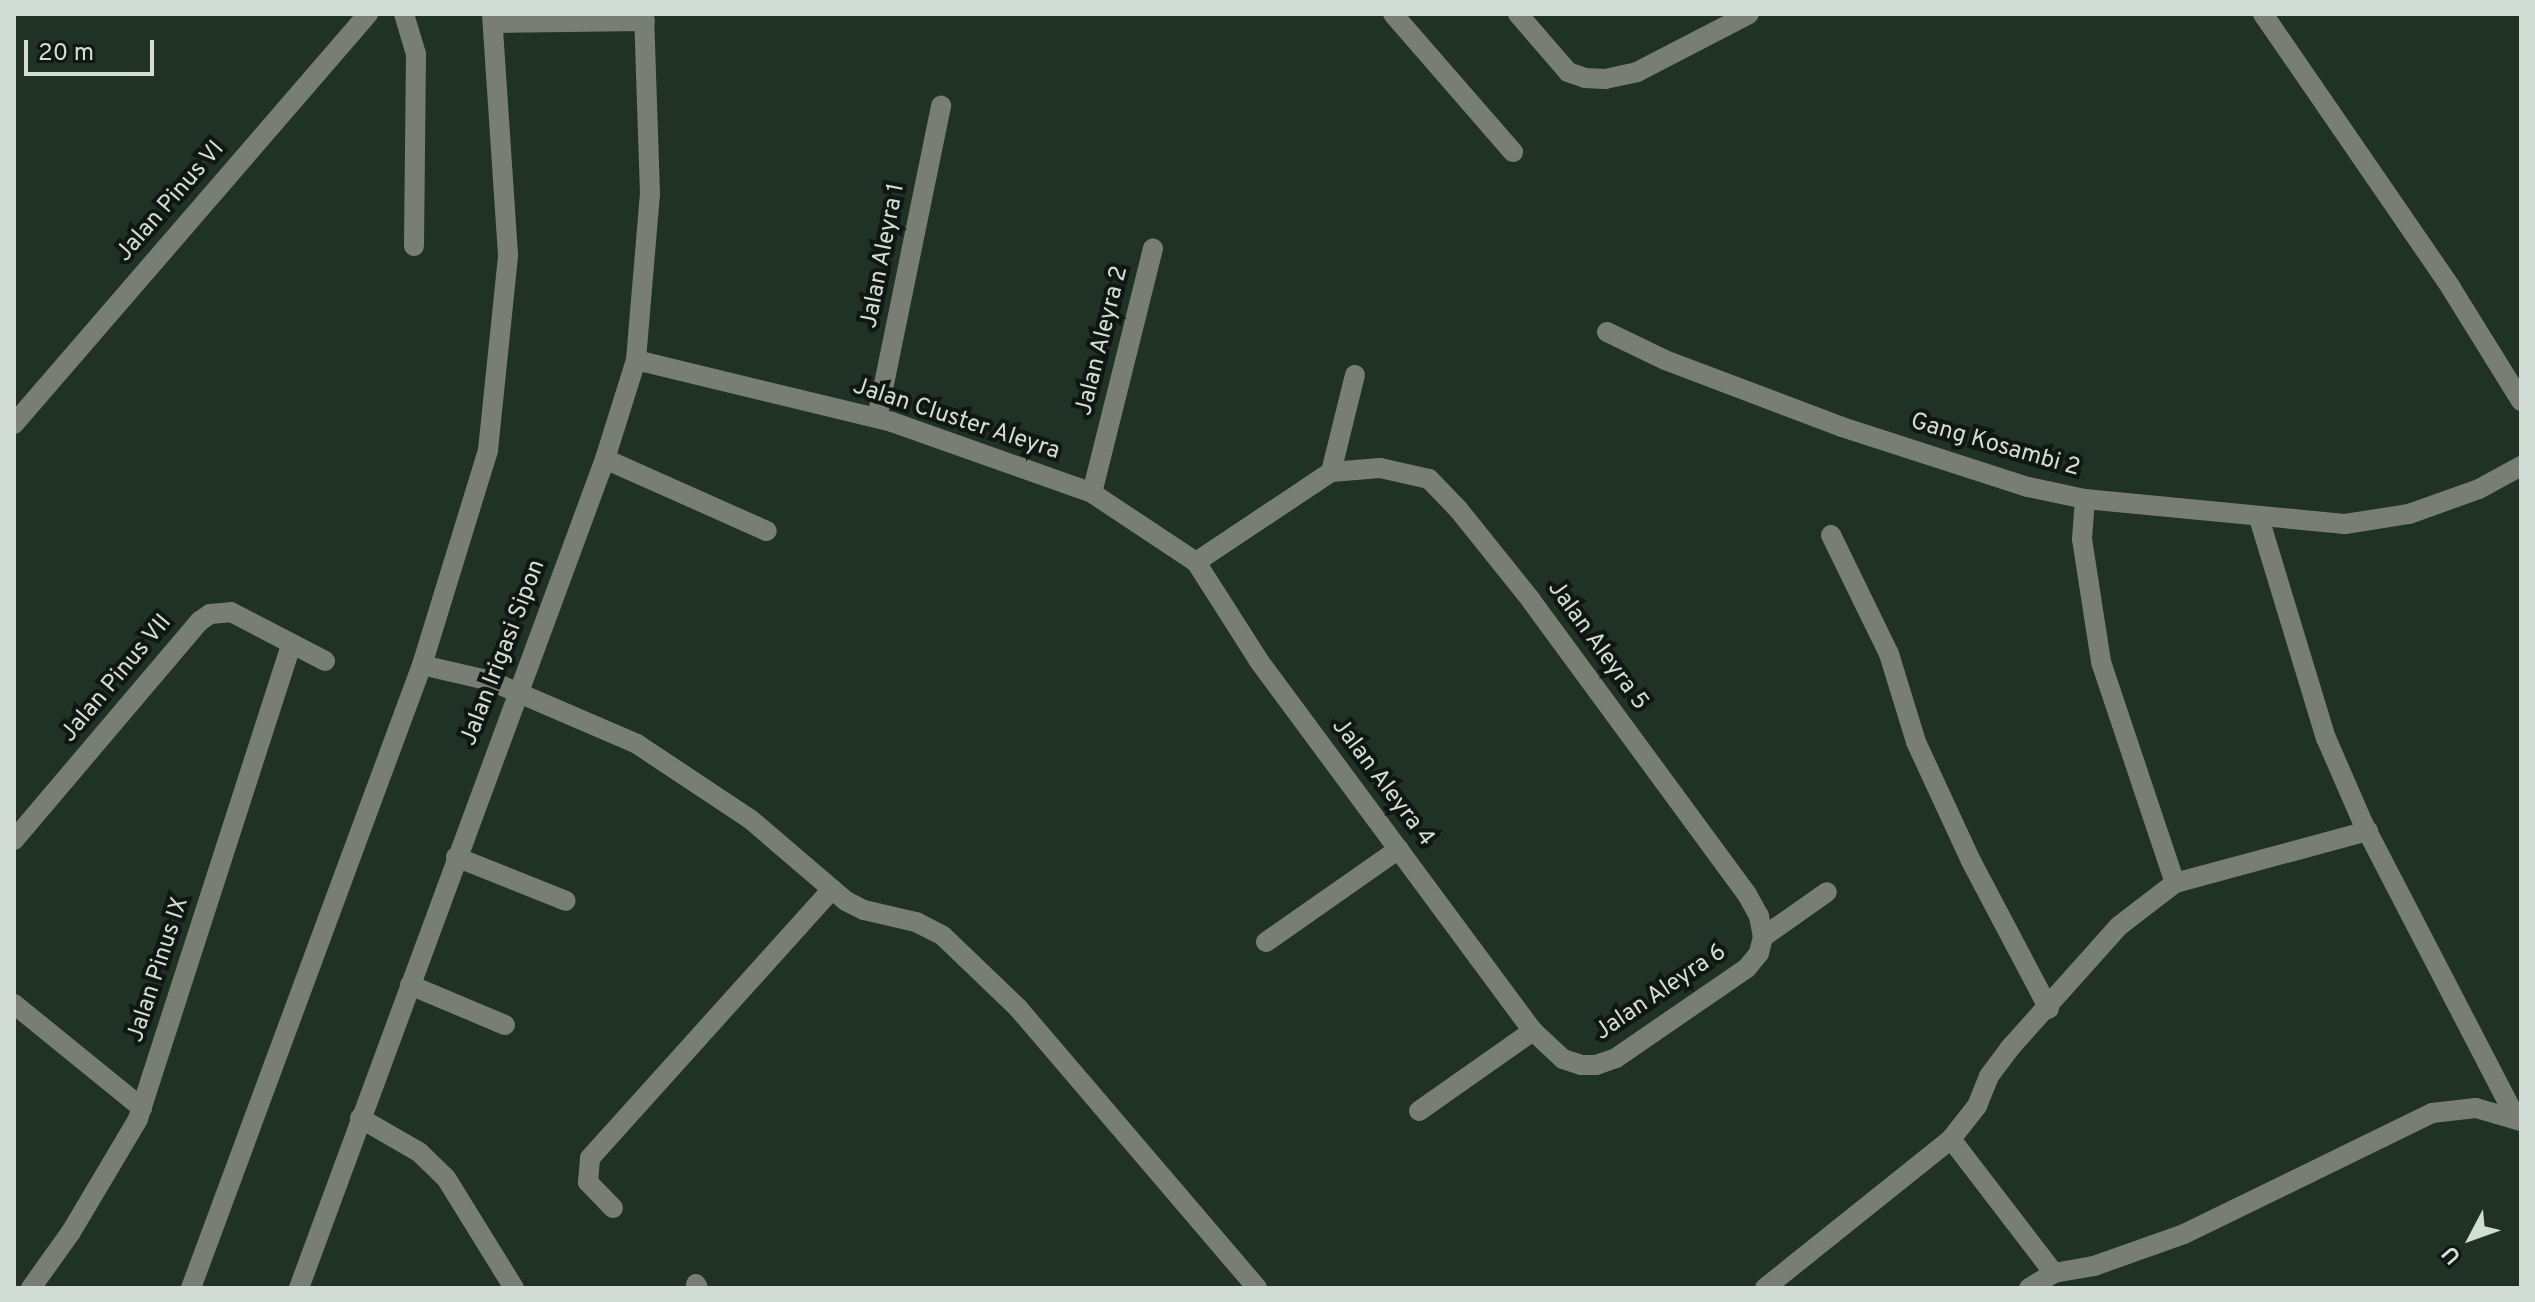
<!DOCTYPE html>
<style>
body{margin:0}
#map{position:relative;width:2535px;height:1302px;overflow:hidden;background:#203125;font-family:Overpass,sans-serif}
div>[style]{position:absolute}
.minor>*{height:20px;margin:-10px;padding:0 10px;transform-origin:10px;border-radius:10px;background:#797e75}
span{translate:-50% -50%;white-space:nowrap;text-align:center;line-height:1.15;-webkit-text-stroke:8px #101712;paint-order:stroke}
.street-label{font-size:24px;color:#d2ddd5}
.frame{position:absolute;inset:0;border:16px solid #d2ddd5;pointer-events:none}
.north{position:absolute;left:2431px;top:1198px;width:80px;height:80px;-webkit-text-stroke:6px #101712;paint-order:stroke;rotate:229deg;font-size:22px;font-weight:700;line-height:32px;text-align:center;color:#d2ddd5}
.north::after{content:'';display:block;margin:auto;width:28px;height:36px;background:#d2ddd5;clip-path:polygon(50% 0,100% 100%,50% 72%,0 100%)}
.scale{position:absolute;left:24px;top:40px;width:130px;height:36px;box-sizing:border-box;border:4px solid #d2ddd5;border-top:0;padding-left:10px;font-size:24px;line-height:28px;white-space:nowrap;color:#d2ddd5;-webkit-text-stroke:6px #101712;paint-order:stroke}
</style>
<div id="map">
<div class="minor">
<div style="left:404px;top:14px;width:42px;rotate:73.3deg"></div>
<div style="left:416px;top:54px;width:192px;rotate:90.6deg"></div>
<div style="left:1393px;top:14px;width:183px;rotate:49deg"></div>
<div style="left:1518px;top:14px;width:77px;rotate:49.2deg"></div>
<div style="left:1568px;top:72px;width:18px;rotate:19deg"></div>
<div style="left:1585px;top:78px;width:20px;rotate:3deg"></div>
<div style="left:1605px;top:79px;width:33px;rotate:-12deg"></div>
<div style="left:1637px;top:72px;width:126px;rotate:-27.4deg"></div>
<div style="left:2263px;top:14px;width:332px;rotate:55.5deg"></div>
<div style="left:2451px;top:288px;width:133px;rotate:58.2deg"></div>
<div style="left:494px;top:23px;width:151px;rotate:-0.8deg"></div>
<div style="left:1607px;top:332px;width:64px;rotate:25.8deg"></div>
<div style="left:1665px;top:360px;width:189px;rotate:20.7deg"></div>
<div style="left:1842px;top:427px;width:195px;rotate:17.9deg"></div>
<div style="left:2028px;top:487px;width:58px;rotate:11.9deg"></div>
<div style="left:2085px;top:499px;width:261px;rotate:5.5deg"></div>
<div style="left:2345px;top:524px;width:65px;rotate:-8.9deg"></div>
<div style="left:2409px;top:514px;width:74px;rotate:-19.7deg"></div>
<div style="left:2479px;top:489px;width:48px;rotate:-28.7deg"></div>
<div style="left:636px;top:360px;width:263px;rotate:13.6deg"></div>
<div style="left:892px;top:422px;width:212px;rotate:19.5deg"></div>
<div style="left:1092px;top:493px;width:125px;rotate:33.6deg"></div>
<div style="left:1196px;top:562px;width:117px;rotate:57.5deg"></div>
<div style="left:1259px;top:661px;width:460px;rotate:53.5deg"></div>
<div style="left:1533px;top:1031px;width:41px;rotate:43deg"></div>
<div style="left:1563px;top:1059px;width:19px;rotate:18deg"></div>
<div style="left:1581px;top:1065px;width:15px"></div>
<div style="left:1596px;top:1065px;width:21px;rotate:-19deg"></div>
<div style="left:1616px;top:1058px;width:159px;rotate:-34.5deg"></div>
<div style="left:1747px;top:968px;width:19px;rotate:-51deg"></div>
<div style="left:1759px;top:953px;width:16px;rotate:-76deg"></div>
<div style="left:1763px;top:937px;width:21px;rotate:-101deg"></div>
<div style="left:1759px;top:916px;width:26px;rotate:-119deg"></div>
<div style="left:1746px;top:893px;width:363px;rotate:-126.3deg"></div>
<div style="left:1531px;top:600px;width:117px;rotate:-128.7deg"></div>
<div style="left:1458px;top:509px;width:42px;rotate:-134deg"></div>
<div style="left:1429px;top:479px;width:50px;rotate:-167.3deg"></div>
<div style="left:1380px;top:468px;width:49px;rotate:175.3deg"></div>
<div style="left:877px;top:418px;width:319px;rotate:-78.4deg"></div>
<div style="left:14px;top:424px;width:542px;rotate:-49.19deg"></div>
<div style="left:605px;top:459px;width:177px;rotate:24deg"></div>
<div style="left:1092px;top:493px;width:252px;rotate:-76deg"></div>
<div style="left:2085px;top:499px;width:40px;rotate:94.3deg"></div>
<div style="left:2082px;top:539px;width:124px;rotate:81.2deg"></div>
<div style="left:2101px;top:662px;width:233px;rotate:71.5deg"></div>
<div style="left:2259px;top:518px;width:230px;rotate:73.1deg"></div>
<div style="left:2326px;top:738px;width:93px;rotate:66.5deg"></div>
<div style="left:2363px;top:823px;width:332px;rotate:62.6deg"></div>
<div style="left:1831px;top:535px;width:132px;rotate:64deg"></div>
<div style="left:1889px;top:654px;width:92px;rotate:72.9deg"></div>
<div style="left:1916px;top:742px;width:131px;rotate:65.2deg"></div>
<div style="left:1971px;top:861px;width:167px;rotate:62.2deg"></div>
<div style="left:1196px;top:562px;width:162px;rotate:-33.7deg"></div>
<div style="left:1331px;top:472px;width:100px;rotate:-76.1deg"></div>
<div style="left:422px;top:665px;width:71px;rotate:13.1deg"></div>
<div style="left:491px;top:681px;width:159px;rotate:23.3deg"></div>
<div style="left:637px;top:744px;width:136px;rotate:33.6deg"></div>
<div style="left:750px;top:819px;width:126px;rotate:40.5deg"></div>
<div style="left:846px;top:901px;width:20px;rotate:27deg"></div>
<div style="left:864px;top:910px;width:53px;rotate:13deg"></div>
<div style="left:916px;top:922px;width:30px;rotate:27deg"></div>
<div style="left:943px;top:936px;width:104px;rotate:43.8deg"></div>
<div style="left:1018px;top:1008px;width:368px;rotate:49.5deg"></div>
<div style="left:14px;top:840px;width:287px;rotate:-49.7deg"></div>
<div style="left:200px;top:621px;width:12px;rotate:-35deg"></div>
<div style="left:210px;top:614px;width:21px;rotate:-5deg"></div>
<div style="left:231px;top:612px;width:106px;rotate:27.5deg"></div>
<div style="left:456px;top:857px;width:118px;rotate:21.8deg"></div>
<div style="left:1763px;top:937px;width:78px;rotate:-35.1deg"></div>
<div style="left:1266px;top:942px;width:162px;rotate:-35deg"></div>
<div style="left:410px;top:985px;width:103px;rotate:22.8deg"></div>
<div style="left:14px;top:1004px;width:165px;rotate:39.1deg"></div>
<div style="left:1419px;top:1111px;width:139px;rotate:-35.1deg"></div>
<div style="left:360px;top:1118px;width:68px;rotate:30deg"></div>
<div style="left:419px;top:1152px;width:37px;rotate:44deg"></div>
<div style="left:446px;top:1178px;width:129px;rotate:58.3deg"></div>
<div style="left:1951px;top:1139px;width:169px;rotate:52.5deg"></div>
<div style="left:613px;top:1208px;width:36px;rotate:-134deg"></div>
<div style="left:588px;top:1182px;width:24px;rotate:-85deg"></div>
<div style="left:590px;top:1158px;width:362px;rotate:-48deg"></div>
<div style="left:696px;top:1284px;width:4px;rotate:63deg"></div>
<div style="left:31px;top:1288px;width:69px;rotate:-54.5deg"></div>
<div style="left:71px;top:1232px;width:131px;rotate:-59.3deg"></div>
<div style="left:138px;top:1119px;width:498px;rotate:-72.1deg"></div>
<div style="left:191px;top:1288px;width:664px;rotate:-69.66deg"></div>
<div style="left:422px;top:665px;width:225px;rotate:-72.9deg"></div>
<div style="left:488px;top:450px;width:196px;rotate:-84.1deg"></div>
<div style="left:508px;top:255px;width:242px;rotate:-93.8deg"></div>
<div style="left:299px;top:1288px;width:884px;rotate:-69.74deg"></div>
<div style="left:605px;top:459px;width:104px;rotate:-72.6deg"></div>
<div style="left:636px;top:360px;width:167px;rotate:-85.2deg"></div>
<div style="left:650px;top:194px;width:180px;rotate:-91.9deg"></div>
<div style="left:1765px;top:1288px;width:238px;rotate:-38.7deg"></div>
<div style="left:1951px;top:1139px;width:42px;rotate:-51.8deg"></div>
<div style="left:1977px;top:1106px;width:32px;rotate:-68deg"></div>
<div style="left:1989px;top:1076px;width:34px;rotate:-53deg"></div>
<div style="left:2009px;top:1049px;width:165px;rotate:-48.2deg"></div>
<div style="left:2119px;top:926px;width:71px;rotate:-37.5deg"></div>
<div style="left:2175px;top:883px;width:200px;rotate:-15.1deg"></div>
<div style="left:2029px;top:1288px;width:29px;rotate:-31deg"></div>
<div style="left:2054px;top:1273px;width:41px;rotate:-9.9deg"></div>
<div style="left:2094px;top:1266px;width:96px;rotate:-19.6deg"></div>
<div style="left:2184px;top:1234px;width:276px;rotate:-26deg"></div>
<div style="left:2432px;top:1113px;width:44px;rotate:-6.5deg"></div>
<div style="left:2476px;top:1108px;width:47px;rotate:16.1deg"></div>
</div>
<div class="street-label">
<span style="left:171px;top:202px;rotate:-49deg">Jalan Pinus VI</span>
<span style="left:884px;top:256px;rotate:-79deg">Jalan Aleyra 1</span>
<span style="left:1103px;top:341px;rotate:-76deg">Jalan Aleyra 2</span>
<span style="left:956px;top:420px;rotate:18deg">Jalan Cluster Aleyra</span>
<span style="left:1995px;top:446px;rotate:16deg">Gang Kosambi 2</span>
<span style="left:1597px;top:646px;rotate:54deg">Jalan Aleyra 5</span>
<span style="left:504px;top:653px;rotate:-69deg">Jalan Irigasi Sipon</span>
<span style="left:117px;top:679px;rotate:-50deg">Jalan Pinus VII</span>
<span style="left:1382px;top:783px;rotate:53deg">Jalan Aleyra 4</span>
<span style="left:159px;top:970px;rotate:-72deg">Jalan Pinus IX</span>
<span style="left:1661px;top:993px;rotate:-34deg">Jalan Aleyra 6</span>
</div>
<div class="frame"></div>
<div class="north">U</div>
<div class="scale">20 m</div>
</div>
